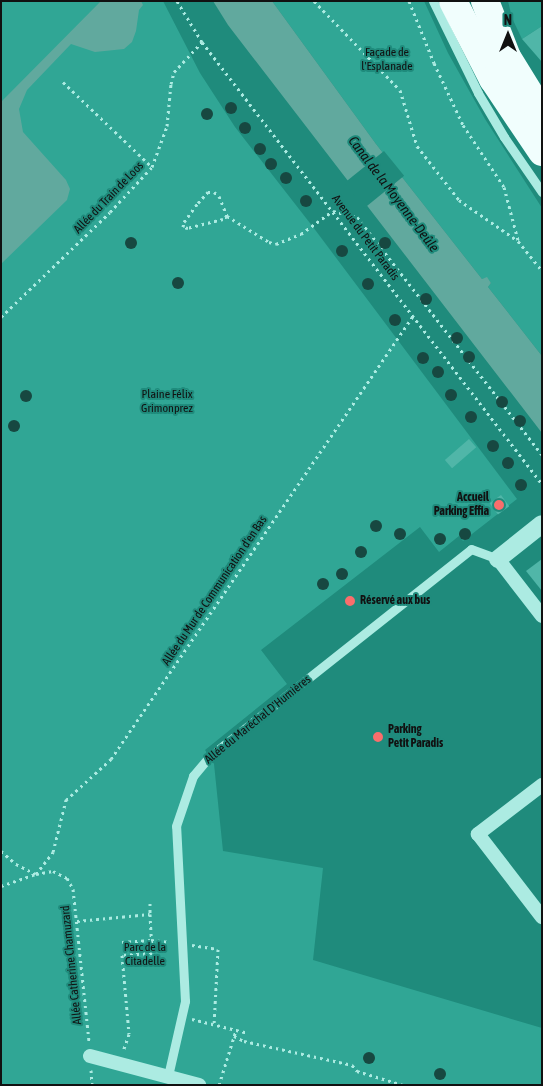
<!DOCTYPE html>
<meta charset="utf-8">
<style>
body{margin:0}
#map{position:relative;width:543px;height:1086px;overflow:hidden;background:#1f8b7c;font-family:"Asap Condensed",sans-serif}
div>[style]{position:absolute}
.green>*{inset:0;background:#30a695}
.water>*{inset:0;background:#61a99e}
.pier>*{inset:0;background:#1f8b7c;transform-origin:0 0}
.building>*{inset:0;background:#50b6a8;transform-origin:0 0}
.path>*{height:3px;margin-top:-1.5px;transform-origin:0;background:repeating-linear-gradient(90deg,#acebe2 0 2.5px,transparent 0 6.5px)}
.service>*{height:9px;margin:-4.5px;padding:0 4.5px;transform-origin:4.5px;border-radius:4.5px;background:#acebe2}
.pedestrian>*{height:14px;margin:-7px;padding:0 7px;transform-origin:7px;border-radius:7px;background:#acebe2}
.minor>*{height:18px;margin:-9px;padding:0 9px;transform-origin:9px;border-radius:9px;background:#acebe2}
.primary>*{height:28px;margin:-14px;padding:0 14px;transform-origin:14px;border-radius:14px;background:#f1fefd}
.trees>*{width:12px;height:12px;margin:-6px;border-radius:50%;background:#174841}
.dots>*{width:14px;height:14px;translate:-50% -50%;box-sizing:border-box;border:2px solid #1f8b7c;border-radius:50%}
span{translate:-50% -50%;white-space:nowrap;text-align:center;line-height:1.15;-webkit-text-stroke:4px #1f8b7c;paint-order:stroke}
.park-label{font-size:12px;color:#111}
.street-label{font-size:12px;color:#111}
.poi-label{font-size:12px;color:#111;font-weight:700}
.right{translate:-100% -50%;text-align:right}
.left{translate:0 -50%;text-align:left}
.water-label{font-size:14px;color:#111;font-style:italic}
.frame{position:absolute;inset:0;border:2px solid #111;pointer-events:none}
.north{position:absolute;left:483px;top:10px;width:50px;height:50px;-webkit-text-stroke:4px #1f8b7c;paint-order:stroke;rotate:0deg;font-size:14px;font-weight:700;line-height:20px;text-align:center;color:#111}
.north::after{content:'';display:block;margin:auto;width:18px;height:22px;background:#111;clip-path:polygon(50% 0,100% 100%,50% 72%,0 100%)}
</style>
<div id="map">
<div class="green">
<div style="clip-path:polygon(1px 1px,163px 1px,200px 73px,235px 127px,313px 227px,517px 499px,463px 541px,459px 536px,439px 552px,420px 527px,261px 650px,287px 684px,205px 750px,214px 764px,223px 851px,323px 868px,313px 960px,542px 1028px,542px 1085px,1px 1085px)"></div>
<div style="clip-path:polygon(272px 1px,424px 1px,448px 53px,485px 119px,542px 208px,542px 356px,488px 287px,491px 283px,487px 278px,482px 279px,376px 144px)"></div>
<div style="clip-path:polygon(508px 1px,542px 1px,542px 26px,522px 39px,512px 18px)"></div>
</div>
<div class="water">
<div style="clip-path:polygon(101px 1px,141px 1px,143px 5px,139px 10px,136px 31px,132px 42px,124px 49px,95px 52px,71px 44px,27px 90px,19px 109px,23px 132px,66px 180px,70px 189px,67px 200px,1px 264px,1px 102px)"></div>
<div style="clip-path:polygon(213px 1px,272px 1px,376px 144px,482px 279px,487px 277px,491px 283px,488px 287px,542px 356px,542px 433px,228px 25px)"></div>
</div>
<div class="pier">
<div style="left:384px;top:151px;width:32px;height:51px;rotate:51deg"></div>
</div>
<div class="building">
<div style="clip-path:polygon(542px 26px,542px 62px,522px 39px)"></div>
<div style="left:469px;top:439px;width:11px;height:32px;rotate:49deg"></div>
<div style="left:501px;top:495px;width:14px;height:14px;rotate:54deg"></div>
<div style="clip-path:polygon(542px 559px,542px 591px,526px 571px)"></div>
</div>
<div class="path">
<div style="left:177px;top:1px;width:48px;rotate:58.6deg"></div>
<div style="left:202px;top:42px;width:558px;rotate:52.43deg"></div>
<div style="left:314px;top:1px;width:124px;rotate:46deg"></div>
<div style="left:400px;top:90px;width:59px;rotate:73.1deg"></div>
<div style="left:417px;top:146px;width:68px;rotate:52.1deg"></div>
<div style="left:459px;top:200px;width:72px;rotate:34.8deg"></div>
<div style="left:518px;top:241px;width:38px;rotate:51deg"></div>
<div style="left:409px;top:1px;width:67px;rotate:68deg"></div>
<div style="left:434px;top:63px;width:68px;rotate:64.9deg"></div>
<div style="left:463px;top:125px;width:74px;rotate:56.5deg"></div>
<div style="left:504px;top:187px;width:55px;rotate:75.2deg"></div>
<div style="left:63px;top:82px;width:123px;rotate:43.7deg"></div>
<div style="left:227px;top:216px;width:5px;rotate:143deg"></div>
<div style="left:223px;top:219px;width:36px;rotate:166deg"></div>
<div style="left:188px;top:228px;width:5px;rotate:-169deg"></div>
<div style="left:183px;top:227px;width:5px;rotate:-79deg"></div>
<div style="left:184px;top:222px;width:24px;rotate:-54deg"></div>
<div style="left:198px;top:203px;width:15px;rotate:-48deg"></div>
<div style="left:208px;top:192px;width:6px"></div>
<div style="left:214px;top:192px;width:6px;rotate:39deg"></div>
<div style="left:219px;top:196px;width:22px;rotate:68deg"></div>
<div style="left:227px;top:216px;width:49px;rotate:31.8deg"></div>
<div style="left:269px;top:242px;width:7px;rotate:16deg"></div>
<div style="left:276px;top:244px;width:27px;rotate:-22deg"></div>
<div style="left:301px;top:234px;width:39px;rotate:-36deg"></div>
<div style="left:333px;top:211px;width:25px;rotate:14deg"></div>
<div style="left:357px;top:217px;width:301px;rotate:52.1deg"></div>
<div style="left:1px;top:317px;width:151px;rotate:-43.9deg"></div>
<div style="left:110px;top:212px;width:62px;rotate:-47deg"></div>
<div style="left:152px;top:167px;width:44px;rotate:-69.9deg"></div>
<div style="left:167px;top:126px;width:42px;rotate:-84.6deg"></div>
<div style="left:171px;top:84px;width:12px;rotate:-76deg"></div>
<div style="left:174px;top:72px;width:41px;rotate:-47deg"></div>
<div style="left:1px;top:851px;width:20px;rotate:41deg"></div>
<div style="left:16px;top:864px;width:22px;rotate:27deg"></div>
<div style="left:36px;top:874px;width:28px;rotate:-52deg"></div>
<div style="left:53px;top:852px;width:54px;rotate:-76deg"></div>
<div style="left:66px;top:800px;width:61px;rotate:-42.3deg"></div>
<div style="left:111px;top:759px;width:536px;rotate:-55.72deg"></div>
<div style="left:1px;top:886px;width:37px;rotate:-19deg"></div>
<div style="left:36px;top:874px;width:17px;rotate:-10deg"></div>
<div style="left:53px;top:871px;width:16px;rotate:27deg"></div>
<div style="left:67px;top:878px;width:13px;rotate:61deg"></div>
<div style="left:73px;top:889px;width:154px;rotate:84deg"></div>
<div style="left:150px;top:903px;width:11px;rotate:90deg"></div>
<div style="left:77px;top:921px;width:73px;rotate:-5.5deg"></div>
<div style="left:150px;top:914px;width:39px;rotate:87deg"></div>
<div style="left:152px;top:953px;width:30px;rotate:176deg"></div>
<div style="left:122px;top:955px;width:79px;rotate:84.9deg"></div>
<div style="left:129px;top:1034px;width:18px;rotate:109deg"></div>
<div style="left:122px;top:942px;width:29px;rotate:-4deg"></div>
<div style="left:151px;top:940px;width:19px;rotate:6deg"></div>
<div style="left:192px;top:945px;width:26px;rotate:9deg"></div>
<div style="left:218px;top:949px;width:76px;rotate:93deg"></div>
<div style="left:192px;top:1019px;width:58px;rotate:14deg"></div>
<div style="left:234px;top:1036px;width:11px;rotate:27deg"></div>
<div style="left:244px;top:1041px;width:111px;rotate:12.5deg"></div>
<div style="left:352px;top:1065px;width:8px;rotate:50deg"></div>
<div style="left:357px;top:1071px;width:48px;rotate:16.9deg"></div>
<div style="left:91px;top:1070px;width:15px;rotate:86deg"></div>
<div style="left:219px;top:1085px;width:58px;rotate:-72.8deg"></div>
</div>
<div class="service">
<div style="left:433px;top:1px;width:102px;rotate:63.9deg"></div>
<div style="left:478px;top:93px;width:51px;rotate:59.4deg"></div>
<div style="left:504px;top:137px;width:67px;rotate:55.4deg"></div>
<div style="left:168px;top:1076px;width:77px;rotate:-77.2deg"></div>
<div style="left:185px;top:1001px;width:175px;rotate:-92.9deg"></div>
<div style="left:176px;top:826px;width:53px;rotate:-71.2deg"></div>
<div style="left:193px;top:776px;width:26px;rotate:-50deg"></div>
<div style="left:210px;top:756px;width:333px;rotate:-38.4deg"></div>
<div style="left:471px;top:549px;width:29px;rotate:20deg"></div>
</div>
<div class="pedestrian">
<div style="left:498px;top:559px;width:72px;rotate:52.3deg"></div>
<div style="left:542px;top:785px;width:81px;rotate:142.6deg"></div>
<div style="left:478px;top:834px;width:105px;rotate:52.4deg"></div>
<div style="left:90px;top:1056px;width:113px;rotate:14.9deg"></div>
</div>
<div class="minor">
<div style="left:498px;top:559px;width:56px;rotate:-38.5deg"></div>
</div>
<div class="primary">
<div style="left:453px;top:1px;width:88px;rotate:62.9deg"></div>
<div style="left:493px;top:79px;width:88px;rotate:56.1deg"></div>
<div style="left:485px;top:1px;width:60px;rotate:68.6deg"></div>
<div style="left:507px;top:57px;width:67px;rotate:58.4deg"></div>
</div>
<div class="trees">
<div style="left:231px;top:108px"></div>
<div style="left:207px;top:114px"></div>
<div style="left:245px;top:128px"></div>
<div style="left:260px;top:149px"></div>
<div style="left:271px;top:164px"></div>
<div style="left:286px;top:178px"></div>
<div style="left:306px;top:201px"></div>
<div style="left:131px;top:243px"></div>
<div style="left:385px;top:243px"></div>
<div style="left:342px;top:251px"></div>
<div style="left:178px;top:283px"></div>
<div style="left:368px;top:284px"></div>
<div style="left:426px;top:299px"></div>
<div style="left:395px;top:320px"></div>
<div style="left:457px;top:338px"></div>
<div style="left:469px;top:357px"></div>
<div style="left:423px;top:358px"></div>
<div style="left:438px;top:372px"></div>
<div style="left:451px;top:395px"></div>
<div style="left:26px;top:396px"></div>
<div style="left:502px;top:402px"></div>
<div style="left:471px;top:417px"></div>
<div style="left:520px;top:421px"></div>
<div style="left:14px;top:426px"></div>
<div style="left:493px;top:446px"></div>
<div style="left:508px;top:463px"></div>
<div style="left:521px;top:485px"></div>
<div style="left:376px;top:526px"></div>
<div style="left:400px;top:534px"></div>
<div style="left:465px;top:534px"></div>
<div style="left:440px;top:539px"></div>
<div style="left:361px;top:552px"></div>
<div style="left:342px;top:574px"></div>
<div style="left:323px;top:584px"></div>
<div style="left:369px;top:1058px"></div>
<div style="left:440px;top:1074px"></div>
</div>
<div class="dots">
<div style="left:499px;top:505px;background:#f96e6c"></div>
<div style="left:350px;top:601px;background:#f96e6c"></div>
<div style="left:378px;top:737px;background:#f96e6c"></div>
</div>
<div class="park-label">
<span style="left:387px;top:60px">Façade de<br>l'Esplanade</span>
<span style="left:167px;top:402px">Plaine Félix<br>Grimonprez</span>
<span style="left:145px;top:955px">Parc de la<br>Citadelle</span>
</div>
<div class="street-label">
<span style="left:109px;top:198px;rotate:-46deg">Allée du Train de Loos</span>
<span style="left:365px;top:238px;rotate:53deg">Avenue du Petit Paradis</span>
<span style="left:215px;top:591px;rotate:-56deg">Allée du Mur de Communication d'en Bas</span>
<span style="left:258px;top:720px;rotate:-39deg">Allée du Maréchal D'Humières</span>
<span style="left:72px;top:965px;rotate:-96deg">Allée Catherine Chamuzard</span>
</div>
<div class="poi-label">
<span class="right" style="left:489px;top:505px">Accueil<br>Parking Effia</span>
<span class="left" style="left:360px;top:601px">Réservé aux bus</span>
<span class="left" style="left:388px;top:737px">Parking<br>Petit Paradis</span>
</div>
<div class="water-label">
<span style="left:394px;top:194px;rotate:53deg">Canal de la Moyenne-Deûle</span>
</div>
<div class="frame"></div>
<div class="north">N</div>
</div>
